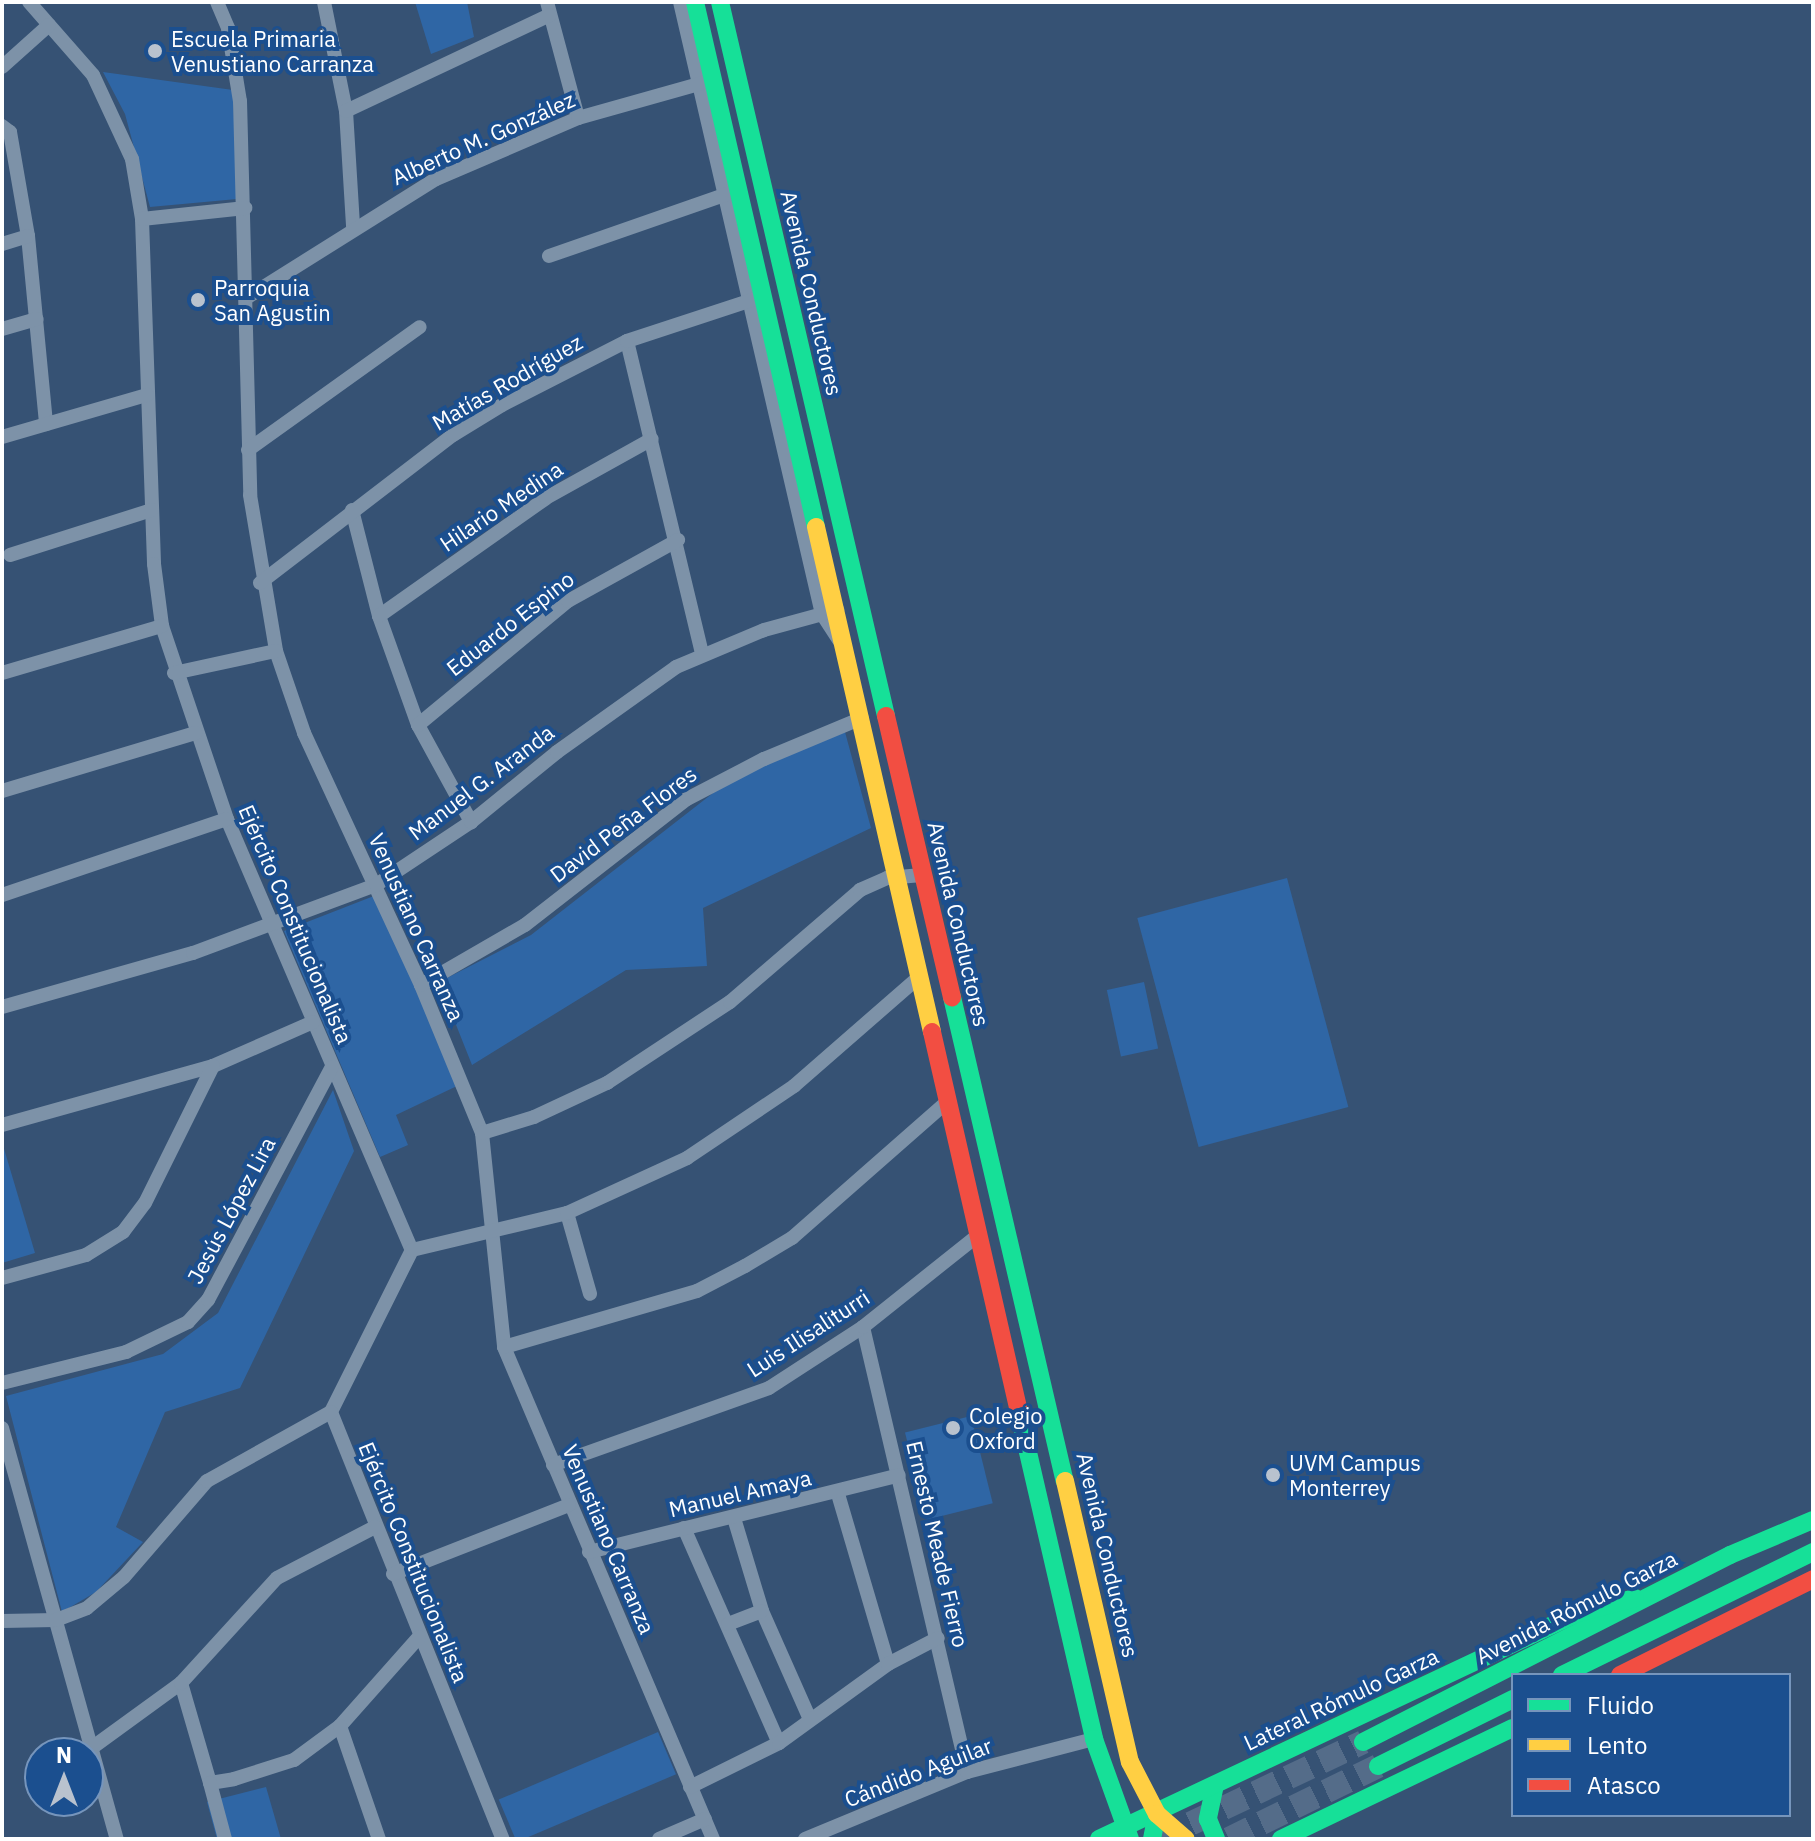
<!DOCTYPE html>
<meta charset="utf-8">
<style>
body{margin:0}
#map{position:relative;width:1815px;height:1841px;overflow:hidden;background:#365274;font-family:"IBM Plex Sans",sans-serif}
div>[style]{position:absolute}
.green>*{inset:0;background:#2f66a5;transform-origin:0 0}
.primary-tunnel>*{height:24px;margin-top:-12px;transform-origin:0;background:repeating-linear-gradient(90deg,#546c89 0 24px,transparent 0 36px)}
.street>*{height:14px;margin:-7px;padding:0 7px;transform-origin:7px;border-radius:7px;background:#7d92a8}
.fast>*{height:18px;margin:-9px;padding:0 9px;transform-origin:9px;border-radius:9px;background:#16e098}
.slow>*{height:18px;margin:-9px;padding:0 9px;transform-origin:9px;border-radius:9px;background:#ffcf43}
.jam>*{height:18px;margin:-9px;padding:0 9px;transform-origin:9px;border-radius:9px;background:#f24e42}
.dots>*{width:22px;height:22px;translate:-50% -50%;box-sizing:border-box;border:4px solid #1b4f8f;border-radius:50%}
span{translate:-50% -50%;white-space:nowrap;text-align:center;line-height:1.15;-webkit-text-stroke:8px #1b4f8f;paint-order:stroke}
.poi-label{font-size:22px;color:#fff}
.left{translate:0 -50%;text-align:left}
.street-label{font-size:22px;color:#fff}
.frame{position:absolute;inset:0;border:4px solid #fff;pointer-events:none}
.legend{position:absolute;left:1511px;top:1673px;width:280px;height:144px;box-sizing:border-box;background:#1b4f8f;border:2px solid #7695bc;margin:0;padding:10px 14px;list-style:none;font-size:24px;color:#fff}
.legend li{display:flex;align-items:center;gap:16px;height:40px}
.legend b{width:40px;border:2px solid #7695bc}
.north{position:absolute;left:24px;top:1737px;width:80px;height:80px;box-sizing:border-box;background:#1b4f8f;border:2px solid #7695bc;border-radius:50%;rotate:0deg;font-size:22px;font-weight:700;line-height:32px;text-align:center;color:#fff}
.north::after{content:'';display:block;margin:auto;width:28px;height:36px;background:#b9c2ce;clip-path:polygon(50% 0,100% 100%,50% 72%,0 100%)}
</style>
<div id="map">
<div class="green">
<div style="clip-path:polygon(415px 2px,467px 2px,474px 37px,431px 54px)"></div>
<div style="clip-path:polygon(103px 72px,233px 90px,237px 199px,150px 207px,125px 114px)"></div>
<div style="clip-path:polygon(845px 732px,871px 828px,703px 908px,707px 966px,626px 970px,472px 1065px,439px 982px,531px 935px,731px 779px)"></div>
<div style="left:1287px;top:878px;width:237px;height:155px;rotate:75deg"></div>
<div style="clip-path:polygon(379px 894px,457px 1086px,396px 1115px,408px 1145px,380px 1157px,284px 931px)"></div>
<div style="left:1144px;top:982px;width:68px;height:38px;rotate:78deg"></div>
<div style="clip-path:polygon(333px 1090px,354px 1151px,240px 1388px,165px 1412px,116px 1527px,143px 1542px,96px 1592px,62px 1612px,6px 1396px,163px 1354px,218px 1313px)"></div>
<div style="clip-path:polygon(2px 1142px,35px 1253px,2px 1263px)"></div>
<div style="left:971px;top:1416px;width:90px;height:68px;rotate:76deg"></div>
<div style="left:658px;top:1732px;width:46px;height:173px;rotate:67deg"></div>
<div style="clip-path:polygon(266px 1787px,281px 1839px,217px 1839px,207px 1802px)"></div>
</div>
<div class="primary-tunnel">
<div style="left:1158px;top:1839px;width:227px;rotate:-25.3deg"></div>
<div style="left:1229px;top:1839px;width:166px;rotate:-26.1deg"></div>
</div>
<div class="street">
<div style="left:29px;top:2px;width:97px;rotate:48.8deg"></div>
<div style="left:93px;top:75px;width:93px;rotate:65.1deg"></div>
<div style="left:132px;top:159px;width:61px;rotate:80.5deg"></div>
<div style="left:142px;top:219px;width:345px;rotate:88deg"></div>
<div style="left:154px;top:564px;width:63px;rotate:82.6deg"></div>
<div style="left:162px;top:626px;width:204px;rotate:71.4deg"></div>
<div style="left:227px;top:819px;width:469px;rotate:66.8deg"></div>
<div style="left:412px;top:1250px;width:181px;rotate:116.6deg"></div>
<div style="left:331px;top:1412px;width:460px;rotate:68.1deg"></div>
<div style="left:217px;top:2px;width:28px;rotate:67deg"></div>
<div style="left:228px;top:28px;width:74px;rotate:80.7deg"></div>
<div style="left:240px;top:101px;width:394px;rotate:88.5deg"></div>
<div style="left:250px;top:495px;width:158px;rotate:80.5deg"></div>
<div style="left:276px;top:651px;width:87px;rotate:71.1deg"></div>
<div style="left:304px;top:733px;width:278px;rotate:65.1deg"></div>
<div style="left:421px;top:985px;width:160px;rotate:67.6deg"></div>
<div style="left:482px;top:1133px;width:215px;rotate:84.1deg"></div>
<div style="left:504px;top:1347px;width:535px;rotate:66.98deg"></div>
<div style="left:324px;top:2px;width:111px;rotate:78.6deg"></div>
<div style="left:346px;top:111px;width:116px;rotate:86.5deg"></div>
<div style="left:547px;top:2px;width:120px;rotate:75deg"></div>
<div style="left:680px;top:2px;width:628px;rotate:76.94deg"></div>
<div style="left:822px;top:614px;width:31px;rotate:57deg"></div>
<div style="left:2px;top:67px;width:63px;rotate:-41.8deg"></div>
<div style="left:346px;top:111px;width:225px;rotate:-25.2deg"></div>
<div style="left:2px;top:126px;width:10px;rotate:37deg"></div>
<div style="left:10px;top:132px;width:106px;rotate:80.2deg"></div>
<div style="left:28px;top:236px;width:189px;rotate:84.5deg"></div>
<div style="left:142px;top:219px;width:104px;rotate:-6.1deg"></div>
<div style="left:2px;top:244px;width:27px;rotate:-17deg"></div>
<div style="left:549px;top:256px;width:192px;rotate:-19.2deg"></div>
<div style="left:246px;top:298px;width:224px;rotate:-32.1deg"></div>
<div style="left:436px;top:179px;width:155px;rotate:-23.2deg"></div>
<div style="left:578px;top:118px;width:133px;rotate:-15.7deg"></div>
<div style="left:2px;top:329px;width:36px;rotate:-16deg"></div>
<div style="left:627px;top:341px;width:321px;rotate:76.5deg"></div>
<div style="left:2px;top:437px;width:151px;rotate:-16.2deg"></div>
<div style="left:248px;top:450px;width:211px;rotate:-35.6deg"></div>
<div style="left:352px;top:510px;width:109px;rotate:75.7deg"></div>
<div style="left:379px;top:616px;width:116px;rotate:70.3deg"></div>
<div style="left:418px;top:725px;width:111px;rotate:61.3deg"></div>
<div style="left:10px;top:555px;width:149px;rotate:-17.6deg"></div>
<div style="left:260px;top:583px;width:243px;rotate:-37.5deg"></div>
<div style="left:453px;top:435px;width:57px;rotate:-31.5deg"></div>
<div style="left:502px;top:405px;width:140px;rotate:-27.1deg"></div>
<div style="left:627px;top:341px;width:135px;rotate:-18.2deg"></div>
<div style="left:379px;top:616px;width:204px;rotate:-35.2deg"></div>
<div style="left:546px;top:498px;width:121px;rotate:-29.1deg"></div>
<div style="left:2px;top:673px;width:167px;rotate:-16.4deg"></div>
<div style="left:174px;top:673px;width:104px;rotate:-12.2deg"></div>
<div style="left:418px;top:725px;width:195px;rotate:-39.6deg"></div>
<div style="left:568px;top:601px;width:126px;rotate:-29deg"></div>
<div style="left:2px;top:791px;width:202px;rotate:-16.7deg"></div>
<div style="left:2px;top:895px;width:237px;rotate:-18.7deg"></div>
<div style="left:421px;top:985px;width:120px;rotate:-30deg"></div>
<div style="left:525px;top:925px;width:205px;rotate:-37.9deg"></div>
<div style="left:687px;top:799px;width:87px;rotate:-27.5deg"></div>
<div style="left:764px;top:759px;width:106px;rotate:-22.7deg"></div>
<div style="left:2px;top:1007px;width:198px;rotate:-15.8deg"></div>
<div style="left:193px;top:953px;width:195px;rotate:-20.4deg"></div>
<div style="left:376px;top:885px;width:114px;rotate:-33.6deg"></div>
<div style="left:471px;top:822px;width:111px;rotate:-39.1deg"></div>
<div style="left:557px;top:752px;width:146px;rotate:-35.5deg"></div>
<div style="left:676px;top:667px;width:95px;rotate:-22.8deg"></div>
<div style="left:764px;top:630px;width:76px;rotate:-15.3deg"></div>
<div style="left:2px;top:1125px;width:219px;rotate:-15.6deg"></div>
<div style="left:213px;top:1066px;width:109px;rotate:-23.7deg"></div>
<div style="left:482px;top:1133px;width:54px;rotate:-17.1deg"></div>
<div style="left:534px;top:1117px;width:81px;rotate:-25deg"></div>
<div style="left:607px;top:1083px;width:147px;rotate:-33.4deg"></div>
<div style="left:730px;top:1002px;width:172px;rotate:-40.7deg"></div>
<div style="left:860px;top:890px;width:30px;rotate:-24deg"></div>
<div style="left:887px;top:878px;width:35px;rotate:-5deg"></div>
<div style="left:567px;top:1213px;width:84px;rotate:74.1deg"></div>
<div style="left:412px;top:1250px;width:159px;rotate:-13.4deg"></div>
<div style="left:567px;top:1213px;width:132px;rotate:-24.6deg"></div>
<div style="left:687px;top:1158px;width:129px;rotate:-33.9deg"></div>
<div style="left:794px;top:1086px;width:167px;rotate:-41.1deg"></div>
<div style="left:2px;top:1278px;width:87px;rotate:-15.3deg"></div>
<div style="left:86px;top:1255px;width:44px;rotate:-31.9deg"></div>
<div style="left:123px;top:1232px;width:36px;rotate:-53deg"></div>
<div style="left:145px;top:1203px;width:153px;rotate:-63.6deg"></div>
<div style="left:863px;top:1327px;width:457px;rotate:76.8deg"></div>
<div style="left:504px;top:1347px;width:201px;rotate:-16.2deg"></div>
<div style="left:697px;top:1291px;width:54px;rotate:-27.5deg"></div>
<div style="left:745px;top:1266px;width:55px;rotate:-30.8deg"></div>
<div style="left:792px;top:1238px;width:208px;rotate:-41.3deg"></div>
<div style="left:2px;top:1383px;width:128px;rotate:-14deg"></div>
<div style="left:126px;top:1352px;width:69px;rotate:-25.8deg"></div>
<div style="left:188px;top:1322px;width:30px;rotate:-48deg"></div>
<div style="left:208px;top:1300px;width:264px;rotate:-62deg"></div>
<div style="left:2px;top:1428px;width:427px;rotate:74.4deg"></div>
<div style="left:553px;top:1465px;width:229px;rotate:-19.6deg"></div>
<div style="left:769px;top:1388px;width:112px;rotate:-33deg"></div>
<div style="left:863px;top:1327px;width:146px;rotate:-38.6deg"></div>
<div style="left:838px;top:1494px;width:177px;rotate:73.6deg"></div>
<div style="left:734px;top:1518px;width:97px;rotate:73.2deg"></div>
<div style="left:762px;top:1611px;width:116px;rotate:66.1deg"></div>
<div style="left:684px;top:1528px;width:235px;rotate:66.2deg"></div>
<div style="left:589px;top:1552px;width:319px;rotate:-13.9deg"></div>
<div style="left:393px;top:1574px;width:189px;rotate:-21.4deg"></div>
<div style="left:2px;top:1621px;width:54px;rotate:-1.1deg"></div>
<div style="left:56px;top:1620px;width:33px;rotate:-21deg"></div>
<div style="left:87px;top:1608px;width:48px;rotate:-40deg"></div>
<div style="left:124px;top:1577px;width:127px;rotate:-49.2deg"></div>
<div style="left:207px;top:1481px;width:142px;rotate:-29.1deg"></div>
<div style="left:728px;top:1624px;width:36px;rotate:-21deg"></div>
<div style="left:181px;top:1683px;width:104px;rotate:73.8deg"></div>
<div style="left:210px;top:1783px;width:24px;rotate:-9deg"></div>
<div style="left:234px;top:1779px;width:63px;rotate:-17.6deg"></div>
<div style="left:294px;top:1760px;width:57px;rotate:-36.5deg"></div>
<div style="left:340px;top:1726px;width:119px;rotate:-48.4deg"></div>
<div style="left:340px;top:1726px;width:120px;rotate:71deg"></div>
<div style="left:93px;top:1747px;width:109px;rotate:-36deg"></div>
<div style="left:181px;top:1683px;width:142px;rotate:-47.6deg"></div>
<div style="left:277px;top:1578px;width:110px;rotate:-27.5deg"></div>
<div style="left:210px;top:1783px;width:58px;rotate:75deg"></div>
<div style="left:690px;top:1787px;width:99px;rotate:-26.3deg"></div>
<div style="left:779px;top:1743px;width:135px;rotate:-35.9deg"></div>
<div style="left:888px;top:1664px;width:56px;rotate:-27.5deg"></div>
<div style="left:659px;top:1839px;width:50px;rotate:-23.5deg"></div>
<div style="left:805px;top:1839px;width:175px;rotate:-22.5deg"></div>
<div style="left:967px;top:1772px;width:131px;rotate:-14.6deg"></div>
</div>
<div class="fast">
<div style="left:695px;top:2px;width:539px;rotate:77.02deg"></div>
<div style="left:720px;top:2px;width:733px;rotate:76.91deg"></div>
<div style="left:952px;top:997px;width:497px;rotate:76.9deg"></div>
<div style="left:1018px;top:1409px;width:339px;rotate:77deg"></div>
<div style="left:1094px;top:1739px;width:106px;rotate:70.2deg"></div>
<div style="left:1562px;top:1675px;width:280px;rotate:-26.1deg"></div>
<div style="left:1363px;top:1742px;width:412px;rotate:-27deg"></div>
<div style="left:1730px;top:1555px;width:90px;rotate:-22.9deg"></div>
<div style="left:1378px;top:1766px;width:151px;rotate:-26.4deg"></div>
<div style="left:1215px;top:1785px;width:35px;rotate:102deg"></div>
<div style="left:1208px;top:1819px;width:22px;rotate:68deg"></div>
<div style="left:1099px;top:1839px;width:530px;rotate:-25.26deg"></div>
<div style="left:1578px;top:1613px;width:59px;rotate:-14.7deg"></div>
<div style="left:1152px;top:1839px;width:25px;rotate:-79deg"></div>
<div style="left:1281px;top:1839px;width:257px;rotate:-25.6deg"></div>
</div>
<div class="slow">
<div style="left:816px;top:527px;width:518px;rotate:77.06deg"></div>
<div style="left:1065px;top:1481px;width:288px;rotate:77deg"></div>
<div style="left:1130px;top:1762px;width:59px;rotate:62.6deg"></div>
<div style="left:1157px;top:1814px;width:38px;rotate:41deg"></div>
</div>
<div class="jam">
<div style="left:886px;top:716px;width:289px;rotate:76.8deg"></div>
<div style="left:932px;top:1032px;width:387px;rotate:77.1deg"></div>
<div style="left:1620px;top:1675px;width:216px;rotate:-26.4deg"></div>
</div>
<div class="dots">
<div style="left:155px;top:51px;background:#b9c2ce"></div>
<div style="left:198px;top:300px;background:#b9c2ce"></div>
<div style="left:953px;top:1428px;background:#b9c2ce"></div>
<div style="left:1273px;top:1475px;background:#b9c2ce"></div>
</div>
<div class="poi-label">
<span class="left" style="left:171px;top:51px">Escuela Primaria<br>Venustiano Carranza</span>
<span class="left" style="left:214px;top:300px">Parroquia<br>San Agustin</span>
<span class="left" style="left:969px;top:1428px">Colegio<br>Oxford</span>
<span class="left" style="left:1289px;top:1475px">UVM Campus<br>Monterrey</span>
</div>
<div class="street-label">
<span style="left:483px;top:138px;rotate:-24deg">Alberto M. González</span>
<span style="left:812px;top:293px;rotate:77deg">Avenida Conductores</span>
<span style="left:507px;top:382px;rotate:-30deg">Matías Rodríguez</span>
<span style="left:501px;top:506px;rotate:-34deg">Hilario Medina</span>
<span style="left:510px;top:623px;rotate:-38deg">Eduardo Espino</span>
<span style="left:481px;top:782px;rotate:-37deg">Manuel G. Aranda</span>
<span style="left:623px;top:824px;rotate:-37deg">David Peña Flores</span>
<span style="left:296px;top:924px;rotate:67deg">Ejército Constitucionalista</span>
<span style="left:959px;top:924px;rotate:77deg">Avenida Conductores</span>
<span style="left:417px;top:927px;rotate:66deg">Venustiano Carranza</span>
<span style="left:231px;top:1210px;rotate:-62deg">Jesús López Lira</span>
<span style="left:808px;top:1333px;rotate:-33deg">Luis Ilisaliturri</span>
<span style="left:740px;top:1493px;rotate:-13deg">Manuel Amaya</span>
<span style="left:609px;top:1539px;rotate:67deg">Venustiano Carranza</span>
<span style="left:938px;top:1544px;rotate:77deg">Ernesto Meade Fierro</span>
<span style="left:1108px;top:1555px;rotate:77deg">Avenida Conductores</span>
<span style="left:414px;top:1562px;rotate:68deg">Ejército Constitucionalista</span>
<span style="left:1576px;top:1607px;rotate:-27deg">Avenida Rómulo Garza</span>
<span style="left:1341px;top:1699px;rotate:-25deg">Lateral Rómulo Garza</span>
<span style="left:918px;top:1772px;rotate:-21deg">Cándido Aguilar</span>
</div>
<div class="frame"></div>
<ul class="legend">
<li><b style="height:10px;background:#16e098"></b>Fluido</li>
<li><b style="height:10px;background:#ffcf43"></b>Lento</li>
<li><b style="height:10px;background:#f24e42"></b>Atasco</li>
</ul>
<div class="north">N</div>
</div>
